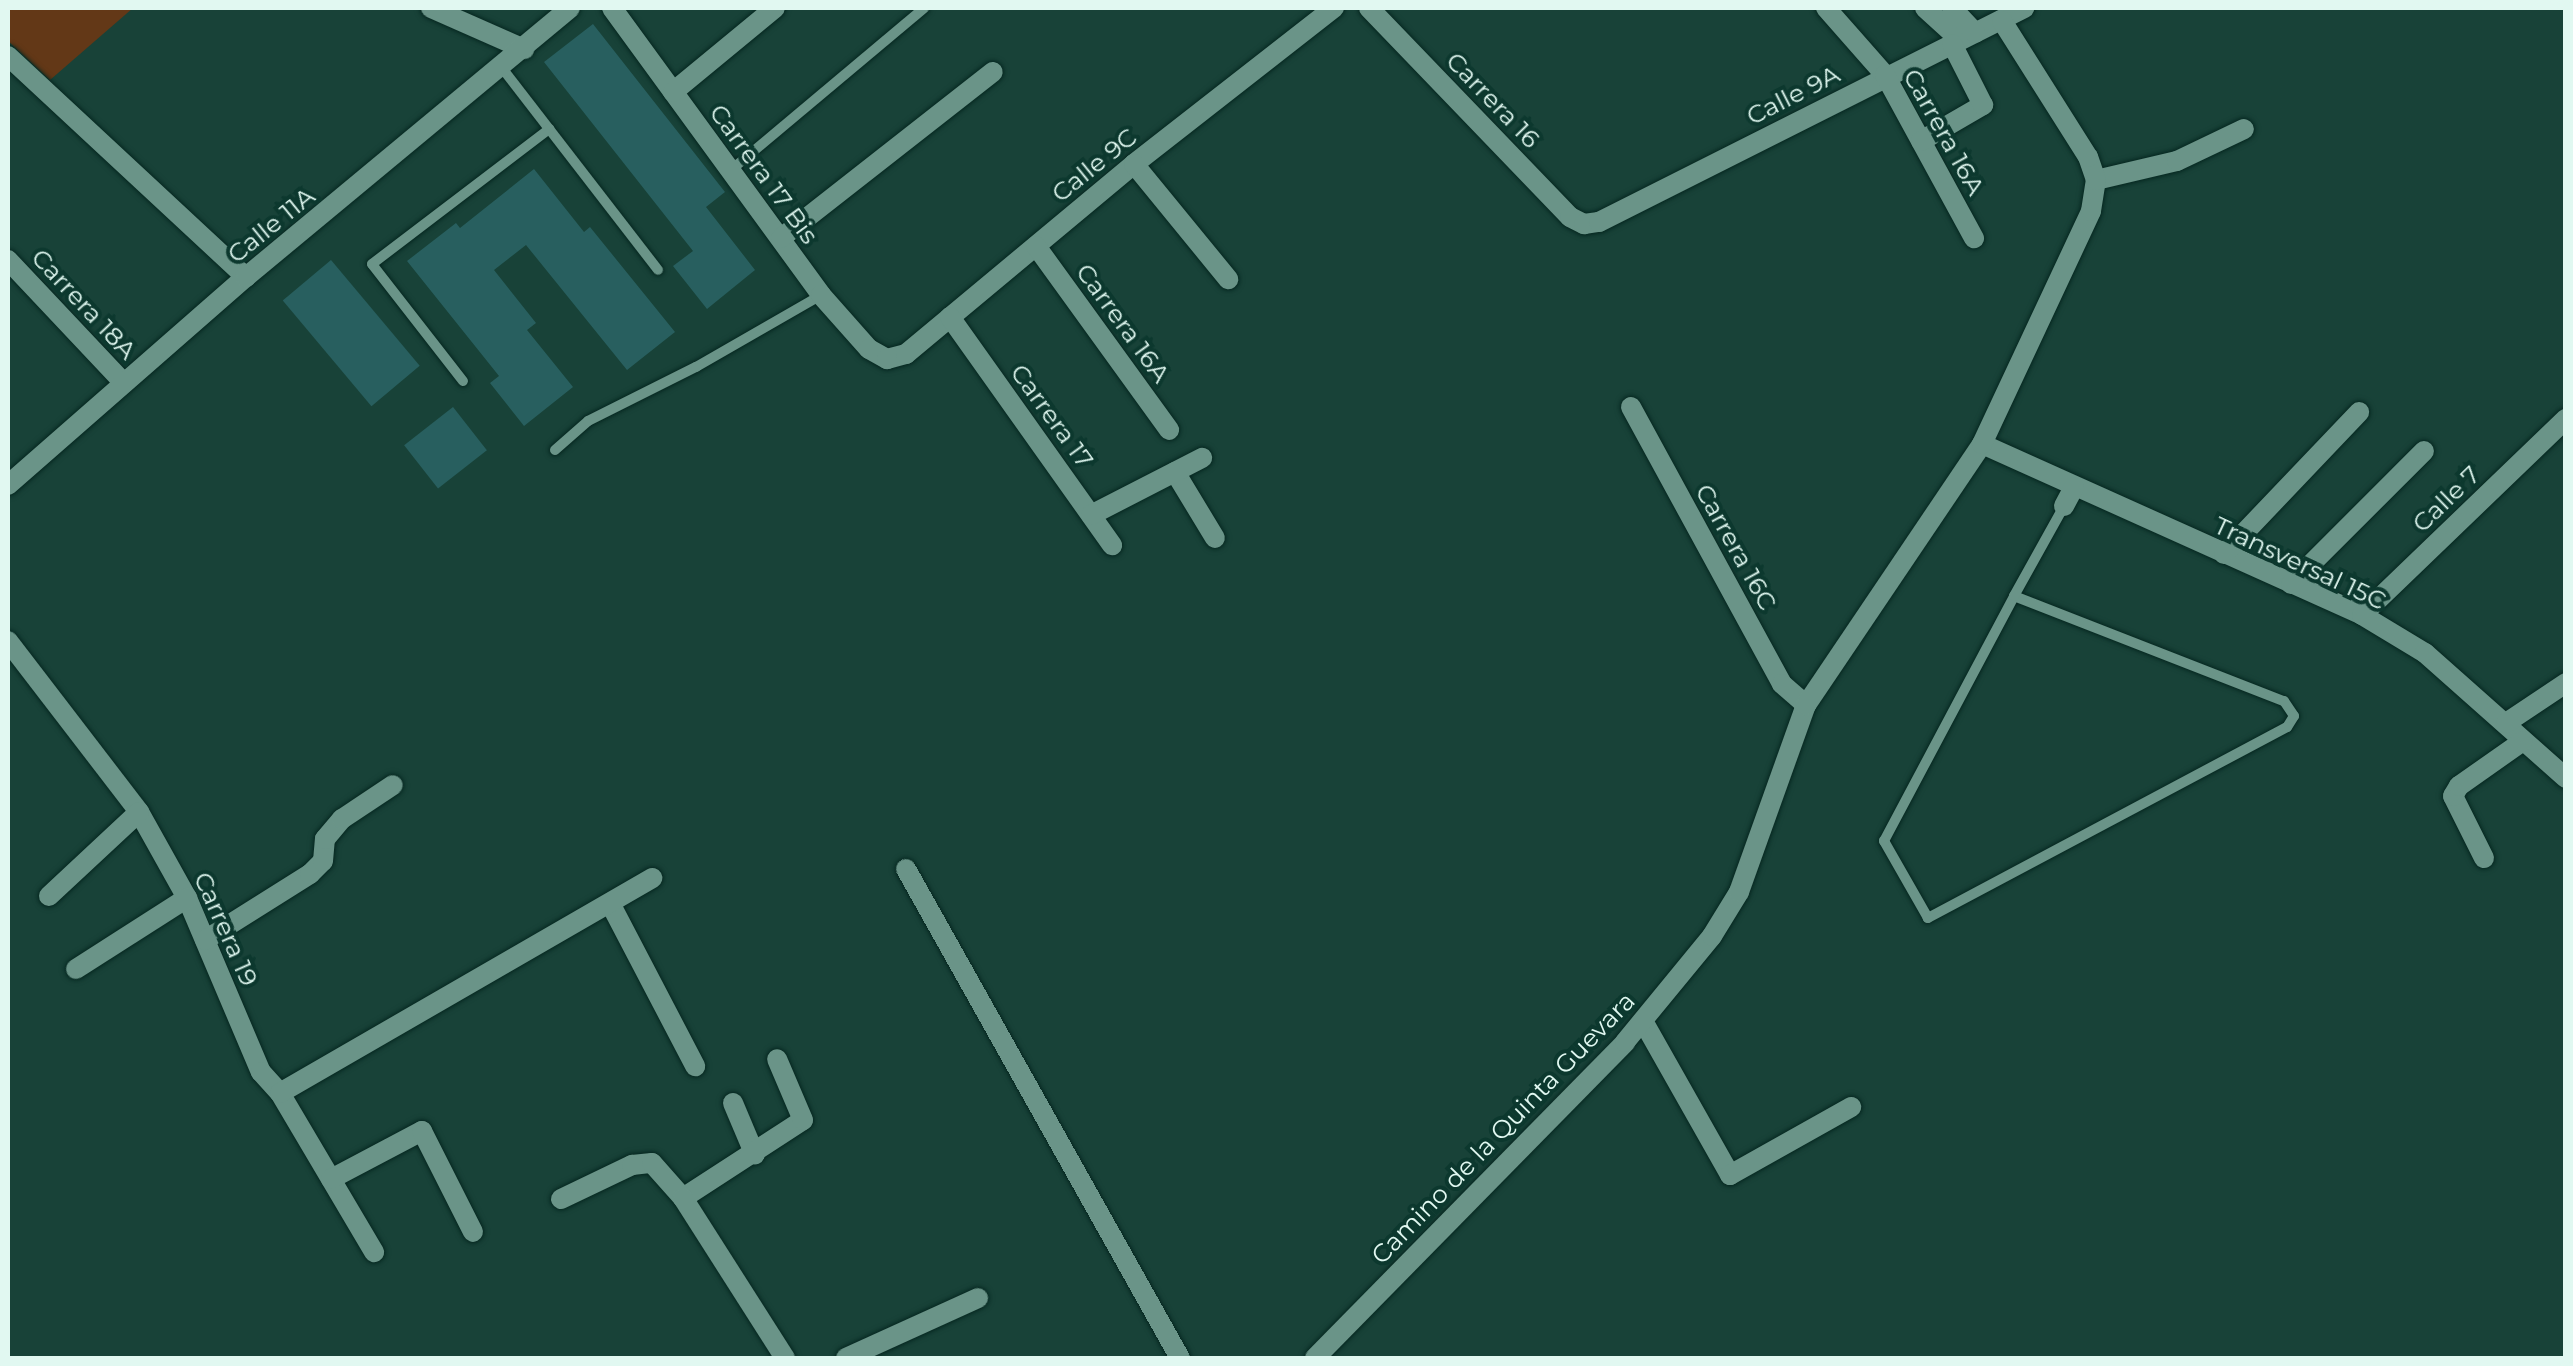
<!DOCTYPE html>
<style>
body{margin:0}
#map{position:relative;width:2573px;height:1366px;overflow:hidden;background:#184238;font-family:Montserrat,sans-serif}
div>[style]{position:absolute}
.green>*{inset:0;background:#633817}
.building>*{inset:0;background:#285f5f;transform-origin:0 0}
.roads{filter:drop-shadow(0 0 2px #062720) drop-shadow(0 0 2px #062720)}
.lane>*{height:10px;margin:-5px;padding:0 5px;transform-origin:5px;border-radius:5px;background:#6a9488}
.street>*{height:20px;margin:-10px;padding:0 10px;transform-origin:10px;border-radius:10px;background:#6a9488}
span{translate:-50% -50%;white-space:nowrap;text-align:center;line-height:1.15;-webkit-text-stroke:8px #0c382e;paint-order:stroke}
.street-label{font-size:25px;color:#e1f8f1}
.frame{position:absolute;inset:0;border:10px solid #e1f8f1;pointer-events:none}
</style>
<div id="map">
<div class="green">
<div style="clip-path:polygon(8px 8px,133px 8px,50px 80px,8px 41px)"></div>
</div>
<div class="building">
<div style="clip-path:polygon(593px 24px,725px 192px,706px 207px,755px 270px,707px 309px,673px 266px,693px 251px,544px 62px)"></div>
<div style="clip-path:polygon(534px 169px,584px 232px,590px 227px,675px 332px,627px 370px,526px 245px,494px 270px,536px 323px,527px 330px,573px 387px,524px 426px,490px 383px,499px 376px,407px 261px,456px 223px,460px 228px)"></div>
<div style="left:331px;top:260px;width:138px;height:63px;rotate:50deg"></div>
<div style="left:453px;top:407px;width:55px;height:62px;rotate:52deg"></div>
</div>
<div class="roads">
<div class="lane">
<div style="left:502px;top:68px;width:255px;rotate:52.3deg"></div>
<div style="left:731px;top:170px;width:252px;rotate:-40deg"></div>
<div style="left:463px;top:381px;width:148px;rotate:-127.9deg"></div>
<div style="left:372px;top:264px;width:223px;rotate:-37.3deg"></div>
<div style="left:555px;top:450px;width:44px;rotate:-41.3deg"></div>
<div style="left:588px;top:421px;width:121px;rotate:-26.6deg"></div>
<div style="left:696px;top:367px;width:144px;rotate:-29.9deg"></div>
<div style="left:2014px;top:596px;width:290px;rotate:21.3deg"></div>
<div style="left:2284px;top:701px;width:18px;rotate:56deg"></div>
<div style="left:2294px;top:716px;width:13px;rotate:122deg"></div>
<div style="left:2287px;top:727px;width:407px;rotate:152deg"></div>
<div style="left:1928px;top:918px;width:89px;rotate:-119.7deg"></div>
<div style="left:1884px;top:841px;width:277px;rotate:-62deg"></div>
<div style="left:2014px;top:596px;width:103px;rotate:-60.9deg"></div>
</div>
<div class="street">
<div style="left:431px;top:8px;width:102px;rotate:23.8deg"></div>
<div style="left:612px;top:8px;width:355px;rotate:53.9deg"></div>
<div style="left:821px;top:295px;width:72px;rotate:48.4deg"></div>
<div style="left:869px;top:349px;width:21px;rotate:29deg"></div>
<div style="left:887px;top:359px;width:20px;rotate:-15deg"></div>
<div style="left:906px;top:354px;width:297px;rotate:-39.8deg"></div>
<div style="left:1134px;top:164px;width:254px;rotate:-38deg"></div>
<div style="left:1369px;top:8px;width:290px;rotate:46.1deg"></div>
<div style="left:1570px;top:217px;width:16px;rotate:27deg"></div>
<div style="left:1584px;top:224px;width:15px;rotate:-8deg"></div>
<div style="left:1599px;top:222px;width:476px;rotate:-26.7deg"></div>
<div style="left:1826px;top:8px;width:89px;rotate:48.6deg"></div>
<div style="left:1885px;top:75px;width:186px;rotate:61.4deg"></div>
<div style="left:1925px;top:8px;width:47px;rotate:42.4deg"></div>
<div style="left:1952px;top:8px;width:34px;rotate:47deg"></div>
<div style="left:8px;top:56px;width:325px;rotate:42.9deg"></div>
<div style="left:673px;top:92px;width:132px;rotate:-39.5deg"></div>
<div style="left:1921px;top:141px;width:72px;rotate:-30.1deg"></div>
<div style="left:1983px;top:105px;width:68px;rotate:-116.9deg"></div>
<div style="left:1134px;top:164px;width:149px;rotate:50.7deg"></div>
<div style="left:2096px;top:180px;width:83px;rotate:-13.2deg"></div>
<div style="left:2177px;top:161px;width:74px;rotate:-25.5deg"></div>
<div style="left:781px;top:238px;width:269px;rotate:-38.1deg"></div>
<div style="left:1036px;top:246px;width:227px;rotate:54.1deg"></div>
<div style="left:8px;top:260px;width:169px;rotate:46.7deg"></div>
<div style="left:950px;top:317px;width:280px;rotate:54.6deg"></div>
<div style="left:1631px;top:407px;width:315px;rotate:61.4deg"></div>
<div style="left:1782px;top:684px;width:32px;rotate:41deg"></div>
<div style="left:1982px;top:444px;width:417px;rotate:24.2deg"></div>
<div style="left:2362px;top:615px;width:74px;rotate:31.1deg"></div>
<div style="left:2425px;top:653px;width:188px;rotate:41.6deg"></div>
<div style="left:1175px;top:472px;width:77px;rotate:58.8deg"></div>
<div style="left:8px;top:485px;width:316px;rotate:-41.2deg"></div>
<div style="left:246px;top:277px;width:421px;rotate:-39.7deg"></div>
<div style="left:2064px;top:506px;width:21px;rotate:-62deg"></div>
<div style="left:1091px;top:515px;width:125px;rotate:-27.2deg"></div>
<div style="left:2224px;top:554px;width:196px;rotate:-46.4deg"></div>
<div style="left:2291px;top:584px;width:188px;rotate:-45deg"></div>
<div style="left:2362px;top:615px;width:283px;rotate:-43.9deg"></div>
<div style="left:8px;top:641px;width:215px;rotate:52.5deg"></div>
<div style="left:139px;top:812px;width:98px;rotate:60.8deg"></div>
<div style="left:187px;top:898px;width:189px;rotate:67deg"></div>
<div style="left:261px;top:1072px;width:28px;rotate:48deg"></div>
<div style="left:280px;top:1093px;width:185px;rotate:59.4deg"></div>
<div style="left:2506px;top:723px;width:72px;rotate:-33.7deg"></div>
<div style="left:2484px;top:858px;width:69px;rotate:-116.6deg"></div>
<div style="left:2453px;top:796px;width:12px;rotate:-59deg"></div>
<div style="left:2459px;top:786px;width:78px;rotate:-35.1deg"></div>
<div style="left:906px;top:869px;width:561px;rotate:60.74deg"></div>
<div style="left:49px;top:896px;width:123px;rotate:-43deg"></div>
<div style="left:611px;top:905px;width:182px;rotate:62.4deg"></div>
<div style="left:205px;top:940px;width:124px;rotate:-32.2deg"></div>
<div style="left:310px;top:874px;width:18px;rotate:-45deg"></div>
<div style="left:323px;top:861px;width:22px;rotate:-85deg"></div>
<div style="left:325px;top:839px;width:26px;rotate:-50deg"></div>
<div style="left:342px;top:819px;width:61px;rotate:-33.7deg"></div>
<div style="left:76px;top:969px;width:132px;rotate:-32.6deg"></div>
<div style="left:1643px;top:1021px;width:177px;rotate:60.5deg"></div>
<div style="left:1730px;top:1175px;width:139px;rotate:-29.3deg"></div>
<div style="left:280px;top:1093px;width:430px;rotate:-30deg"></div>
<div style="left:733px;top:1103px;width:56px;rotate:67.1deg"></div>
<div style="left:331px;top:1179px;width:103px;rotate:-27.8deg"></div>
<div style="left:422px;top:1131px;width:113px;rotate:63.2deg"></div>
<div style="left:683px;top:1198px;width:143px;rotate:-33deg"></div>
<div style="left:803px;top:1120px;width:66px;rotate:-113.1deg"></div>
<div style="left:561px;top:1199px;width:79px;rotate:-25.6deg"></div>
<div style="left:632px;top:1165px;width:20px;rotate:-6deg"></div>
<div style="left:652px;top:1163px;width:47px;rotate:48.5deg"></div>
<div style="left:683px;top:1198px;width:190px;rotate:57.5deg"></div>
<div style="left:846px;top:1358px;width:145px;rotate:-24.4deg"></div>
<div style="left:1315px;top:1358px;width:443px;rotate:-45.5deg"></div>
<div style="left:1625px;top:1042px;width:137px;rotate:-50.6deg"></div>
<div style="left:1712px;top:936px;width:52px;rotate:-58.5deg"></div>
<div style="left:1739px;top:892px;width:199px;rotate:-70.3deg"></div>
<div style="left:1806px;top:705px;width:315px;rotate:-56deg"></div>
<div style="left:1982px;top:444px;width:257px;rotate:-64.9deg"></div>
<div style="left:2091px;top:211px;width:31px;rotate:-81deg"></div>
<div style="left:2096px;top:180px;width:24px;rotate:-109deg"></div>
<div style="left:2088px;top:157px;width:161px;rotate:-122.3deg"></div>
</div>
</div>
<div class="street-label">
<span style="left:1793px;top:95px;rotate:-27deg">Calle 9A</span>
<span style="left:1493px;top:100px;rotate:46deg">Carrera 16</span>
<span style="left:1944px;top:132px;rotate:61deg">Carrera 16A</span>
<span style="left:1094px;top:165px;rotate:-39deg">Calle 9C</span>
<span style="left:764px;top:174px;rotate:54deg">Carrera 17 Bis</span>
<span style="left:271px;top:225px;rotate:-39deg">Calle 11A</span>
<span style="left:84px;top:304px;rotate:47deg">Carrera 18A</span>
<span style="left:1123px;top:323px;rotate:54deg">Carrera 16A</span>
<span style="left:1052px;top:416px;rotate:54deg">Carrera 17</span>
<span style="left:2446px;top:499px;rotate:-44deg">Calle 7</span>
<span style="left:1736px;top:547px;rotate:61deg">Carrera 16C</span>
<span style="left:2300px;top:563px;rotate:25deg">Transversal 15C</span>
<span style="left:226px;top:929px;rotate:66deg">Carrera 19</span>
<span style="left:1503px;top:1128px;rotate:-46deg">Camino de la Quinta Guevara</span>
</div>
<div class="frame"></div>
</div>
